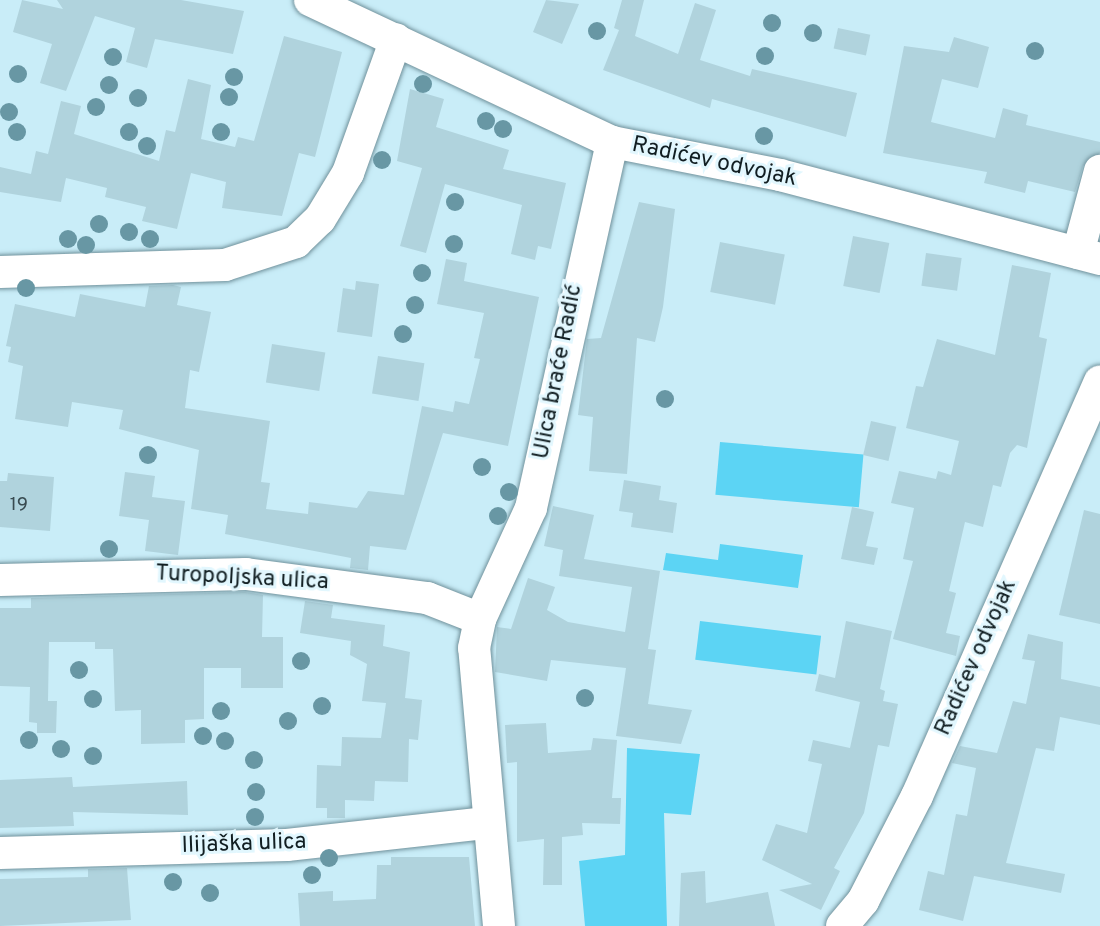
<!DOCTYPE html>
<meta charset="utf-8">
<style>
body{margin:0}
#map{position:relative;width:1100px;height:926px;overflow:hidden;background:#c9edf8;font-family:Overpass,sans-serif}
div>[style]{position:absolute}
.green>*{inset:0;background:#5cd4f4;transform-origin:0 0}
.building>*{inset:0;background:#b0d3dd;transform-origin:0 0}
.roads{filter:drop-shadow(0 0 2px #70919b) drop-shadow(0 0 2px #70919b)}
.minor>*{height:32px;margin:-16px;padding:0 16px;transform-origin:16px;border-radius:16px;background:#fff}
.trees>*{width:18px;height:18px;margin:-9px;border-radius:50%;background:#6897a4}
span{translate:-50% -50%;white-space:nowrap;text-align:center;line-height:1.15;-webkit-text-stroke:6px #e2f7fe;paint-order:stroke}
.number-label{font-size:19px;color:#394b51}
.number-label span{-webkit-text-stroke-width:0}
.street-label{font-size:23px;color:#111e22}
</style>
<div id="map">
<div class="green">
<div style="left:720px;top:442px;width:144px;height:53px;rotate:5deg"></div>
<div style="clip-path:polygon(720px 544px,803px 555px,798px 588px,663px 570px,666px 553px,718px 560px)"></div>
<div style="left:700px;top:621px;width:122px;height:39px;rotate:7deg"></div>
<div style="clip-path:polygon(627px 748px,700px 754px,691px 815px,664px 813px,667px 926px,585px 926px,579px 861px,625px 855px)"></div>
</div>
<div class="building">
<div style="clip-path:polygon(22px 0,63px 9px,57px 0,181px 0,244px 11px,233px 54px,155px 39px,147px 68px,126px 62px,135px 28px,95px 16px,66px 91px,40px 83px,52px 44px,13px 32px)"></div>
<div style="clip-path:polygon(546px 0,579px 4px,562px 44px,533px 32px)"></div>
<div style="clip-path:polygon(622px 0,644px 0,635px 36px,678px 54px,695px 3px,716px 10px,700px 60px,750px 76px,752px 69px,857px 93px,846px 137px,712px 99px,710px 108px,603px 70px,619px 30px,614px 28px)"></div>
<div style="left:838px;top:28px;width:33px;height:21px;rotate:12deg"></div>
<div style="clip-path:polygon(284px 36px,342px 52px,315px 157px,299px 153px,282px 216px,222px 208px,226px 182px,191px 173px,177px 229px,142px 221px,146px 207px,105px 197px,107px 188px,66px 178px,61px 202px,0 192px,0 167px,31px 174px,36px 151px,48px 154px,61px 101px,81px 106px,74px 134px,159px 161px,166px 130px,175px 132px,188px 79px,211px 85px,201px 139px,235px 147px,238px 137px,254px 141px)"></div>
<div style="clip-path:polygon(954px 37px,989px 47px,978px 88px,942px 79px,931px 122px,995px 138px,1003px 108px,1028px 115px,1026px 125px,1100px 142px,1100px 153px,1083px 166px,1075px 192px,1028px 181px,1025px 193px,984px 183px,987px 172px,883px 153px,904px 46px,949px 52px)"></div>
<div style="clip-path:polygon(410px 89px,444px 99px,436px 127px,509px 150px,503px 169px,566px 183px,551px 249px,538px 246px,535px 260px,511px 254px,522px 205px,445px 184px,426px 253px,400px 246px,422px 168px,397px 161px)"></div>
<div style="clip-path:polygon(639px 202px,675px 209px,663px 307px,655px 342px,637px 338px,627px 474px,589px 471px,593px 417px,578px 415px,587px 339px,601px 338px)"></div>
<div style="left:853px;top:236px;width:37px;height:51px;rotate:11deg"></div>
<div style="left:720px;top:242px;width:66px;height:51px;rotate:11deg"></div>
<div style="left:926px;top:253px;width:36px;height:33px;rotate:8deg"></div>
<div style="clip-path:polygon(446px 259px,467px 263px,464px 281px,539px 297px,508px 446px,443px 433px,406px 550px,370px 546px,368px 570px,350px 568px,351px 558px,225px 534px,228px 515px,191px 509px,199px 450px,119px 429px,123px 410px,72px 402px,68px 427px,15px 419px,23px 366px,8px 362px,11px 347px,6px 346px,15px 304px,75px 317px,80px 294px,145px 307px,149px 286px,173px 285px,181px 287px,177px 305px,211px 312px,199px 372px,190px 370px,185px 408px,270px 421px,261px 482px,270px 483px,266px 509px,308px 514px,309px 502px,357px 508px,368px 491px,404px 495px,422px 406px,453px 412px,455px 401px,469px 404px,480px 359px,474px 358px,484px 313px,437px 304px)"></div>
<div style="clip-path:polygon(1012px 265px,1051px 273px,1039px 337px,1047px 339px,1027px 448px,1017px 445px,1010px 453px,1001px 487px,993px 485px,983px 527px,965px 522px,949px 591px,956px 593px,946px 633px,960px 636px,956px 656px,893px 639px,913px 561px,903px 559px,914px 508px,891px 503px,899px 471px,936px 479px,938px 471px,951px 475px,959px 441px,906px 428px,916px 386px,923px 387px,937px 339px,995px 355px)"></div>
<div style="clip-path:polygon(356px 281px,379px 284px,372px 337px,337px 332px,343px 288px,355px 290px)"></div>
<div style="left:272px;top:344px;width:54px;height:39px;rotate:9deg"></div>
<div style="left:378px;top:356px;width:47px;height:38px;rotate:9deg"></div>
<div style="left:871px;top:421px;width:26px;height:35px;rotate:13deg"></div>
<div style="clip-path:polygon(125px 472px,155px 476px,152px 497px,185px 501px,178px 555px,145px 551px,149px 520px,119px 516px)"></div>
<div style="clip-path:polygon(8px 473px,54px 477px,50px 531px,0 527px,0 481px,7px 481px)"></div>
<div style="clip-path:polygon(624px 480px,661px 486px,659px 500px,677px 503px,673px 533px,631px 527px,633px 513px,619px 511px)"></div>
<div style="clip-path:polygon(553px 506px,594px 515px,584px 559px,660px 571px,648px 649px,656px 650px,648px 704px,692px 710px,681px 744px,616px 736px,626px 668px,551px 660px,547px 681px,495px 672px,497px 627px,511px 629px,528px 578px,555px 587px,547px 610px,568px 622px,625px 632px,632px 587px,559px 576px,563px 550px,544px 546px)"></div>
<div style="clip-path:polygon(852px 507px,874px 512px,866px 546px,878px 548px,874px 565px,841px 559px)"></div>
<div style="clip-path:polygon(1084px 510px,1100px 514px,1100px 624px,1059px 615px)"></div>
<div style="clip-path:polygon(245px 592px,263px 595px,262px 637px,283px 637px,283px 688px,241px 688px,241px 668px,204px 668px,204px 719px,185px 720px,185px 743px,141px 744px,141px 710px,115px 711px,113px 649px,95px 649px,95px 642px,49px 642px,48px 701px,57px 701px,56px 733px,37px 733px,37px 723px,29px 722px,30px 687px,0 686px,0 608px,31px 608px,31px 598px)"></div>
<div style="clip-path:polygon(305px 601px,333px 605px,331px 618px,385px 625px,383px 646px,410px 652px,405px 698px,422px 700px,418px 740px,409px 739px,408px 782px,375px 781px,374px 801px,345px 800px,345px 818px,327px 818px,327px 808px,316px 808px,317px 765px,341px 766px,342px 737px,381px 738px,386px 703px,362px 701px,367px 664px,350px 655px,351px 641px,300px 633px)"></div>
<div style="clip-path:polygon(846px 621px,892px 631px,880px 689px,885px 691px,883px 701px,898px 704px,889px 747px,878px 745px,864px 813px,834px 868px,840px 871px,821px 910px,779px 890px,812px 884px,762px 860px,776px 824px,807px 833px,822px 764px,808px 761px,813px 740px,850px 748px,860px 702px,815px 691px,819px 674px,835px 678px)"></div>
<div style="clip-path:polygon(1028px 634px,1063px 642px,1061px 679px,1100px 687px,1100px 725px,1060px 717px,1054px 751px,1036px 748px,1006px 863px,1065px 874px,1061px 893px,974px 876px,963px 921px,919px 910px,928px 871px,944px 875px,956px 814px,967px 816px,976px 768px,952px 763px,960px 746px,997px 753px,1013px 701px,1026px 704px,1035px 661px,1022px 659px)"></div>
<div style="clip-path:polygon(546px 723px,548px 753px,591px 750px,593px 738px,617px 740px,612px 798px,621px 798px,620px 824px,582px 823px,583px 835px,562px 837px,562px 885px,543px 885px,544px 839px,517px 842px,517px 762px,507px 763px,505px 725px)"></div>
<div style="clip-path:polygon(72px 777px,73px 787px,187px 781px,188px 815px,73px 812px,74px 826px,0 828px,0 780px)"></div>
<div style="clip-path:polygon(391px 857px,469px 857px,475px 926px,300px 926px,298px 893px,333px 891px,333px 901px,376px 899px,377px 865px,391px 865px)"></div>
<div style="clip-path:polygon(127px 868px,131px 920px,0 926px,0 879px,88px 877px,88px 869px)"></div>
<div style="clip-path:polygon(705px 871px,706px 903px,768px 892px,775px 926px,679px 926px,681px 873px)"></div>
</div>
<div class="roads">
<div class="minor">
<div style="left:310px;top:0;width:334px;rotate:25.2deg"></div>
<div style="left:612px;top:142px;width:171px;rotate:11.1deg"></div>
<div style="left:780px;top:175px;width:331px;rotate:14.7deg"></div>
<div style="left:1078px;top:253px;width:85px;rotate:-75deg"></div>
<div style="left:0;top:272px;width:225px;rotate:-1.8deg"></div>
<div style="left:225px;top:265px;width:75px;rotate:-17.9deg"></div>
<div style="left:296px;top:242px;width:33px;rotate:-44deg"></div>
<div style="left:320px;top:219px;width:54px;rotate:-58.7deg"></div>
<div style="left:348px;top:173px;width:142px;rotate:-70.3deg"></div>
<div style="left:0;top:580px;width:246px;rotate:-1.4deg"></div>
<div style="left:246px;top:574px;width:183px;rotate:7.6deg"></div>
<div style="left:427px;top:598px;width:57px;rotate:21.6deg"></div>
<div style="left:0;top:853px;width:287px;rotate:-1.6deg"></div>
<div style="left:287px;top:845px;width:201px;rotate:-6.3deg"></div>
<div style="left:499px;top:926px;width:279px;rotate:-95.1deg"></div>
<div style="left:474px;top:648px;width:30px;rotate:-78deg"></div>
<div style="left:480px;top:619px;width:122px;rotate:-65.3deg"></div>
<div style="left:531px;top:508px;width:375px;rotate:-77.5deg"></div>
<div style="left:842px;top:926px;width:33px;rotate:-50deg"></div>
<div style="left:863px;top:901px;width:118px;rotate:-62.8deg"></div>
<div style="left:917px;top:796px;width:453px;rotate:-66.2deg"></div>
</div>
</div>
<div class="trees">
<div style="left:772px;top:23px"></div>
<div style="left:597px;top:31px"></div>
<div style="left:813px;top:33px"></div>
<div style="left:1035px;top:51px"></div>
<div style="left:765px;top:56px"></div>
<div style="left:113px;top:57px"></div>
<div style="left:18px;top:74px"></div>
<div style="left:234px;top:77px"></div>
<div style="left:423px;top:84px"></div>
<div style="left:109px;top:85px"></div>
<div style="left:229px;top:97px"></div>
<div style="left:138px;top:98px"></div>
<div style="left:96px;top:107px"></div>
<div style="left:9px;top:112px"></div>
<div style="left:486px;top:121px"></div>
<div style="left:503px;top:129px"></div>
<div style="left:17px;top:132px"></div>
<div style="left:129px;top:132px"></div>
<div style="left:221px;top:132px"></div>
<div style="left:764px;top:136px"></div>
<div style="left:147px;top:146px"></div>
<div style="left:382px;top:160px"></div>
<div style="left:455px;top:202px"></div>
<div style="left:99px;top:224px"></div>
<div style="left:129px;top:232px"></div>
<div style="left:68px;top:239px"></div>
<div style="left:150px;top:239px"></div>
<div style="left:454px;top:244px"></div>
<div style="left:86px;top:245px"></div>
<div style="left:422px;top:273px"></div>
<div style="left:26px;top:288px"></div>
<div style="left:415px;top:305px"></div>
<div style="left:403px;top:334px"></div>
<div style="left:665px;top:399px"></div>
<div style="left:148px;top:455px"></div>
<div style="left:482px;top:467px"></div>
<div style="left:509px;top:492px"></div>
<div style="left:498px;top:516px"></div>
<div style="left:109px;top:549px"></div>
<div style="left:301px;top:661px"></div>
<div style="left:79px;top:670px"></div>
<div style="left:585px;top:698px"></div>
<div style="left:93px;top:699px"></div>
<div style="left:322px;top:706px"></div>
<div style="left:221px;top:711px"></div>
<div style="left:288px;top:721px"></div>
<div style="left:203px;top:736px"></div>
<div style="left:29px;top:740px"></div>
<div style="left:225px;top:741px"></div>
<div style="left:61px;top:749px"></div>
<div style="left:93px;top:756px"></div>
<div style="left:254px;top:760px"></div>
<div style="left:256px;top:792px"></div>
<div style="left:255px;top:817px"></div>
<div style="left:329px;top:858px"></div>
<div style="left:312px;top:875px"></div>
<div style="left:173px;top:882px"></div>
<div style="left:210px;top:893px"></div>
</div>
<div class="number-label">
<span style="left:19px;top:506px">19</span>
</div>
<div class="street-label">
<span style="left:714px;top:163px;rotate:12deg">Radićev odvojak</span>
<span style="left:559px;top:372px;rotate:-79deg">Ulica braće Radić</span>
<span style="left:242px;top:579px;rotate:3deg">Turopoljska ulica</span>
<span style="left:977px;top:658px;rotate:-66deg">Radićev odvojak</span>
<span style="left:244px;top:845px;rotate:-2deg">Ilijaška ulica</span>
</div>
</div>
